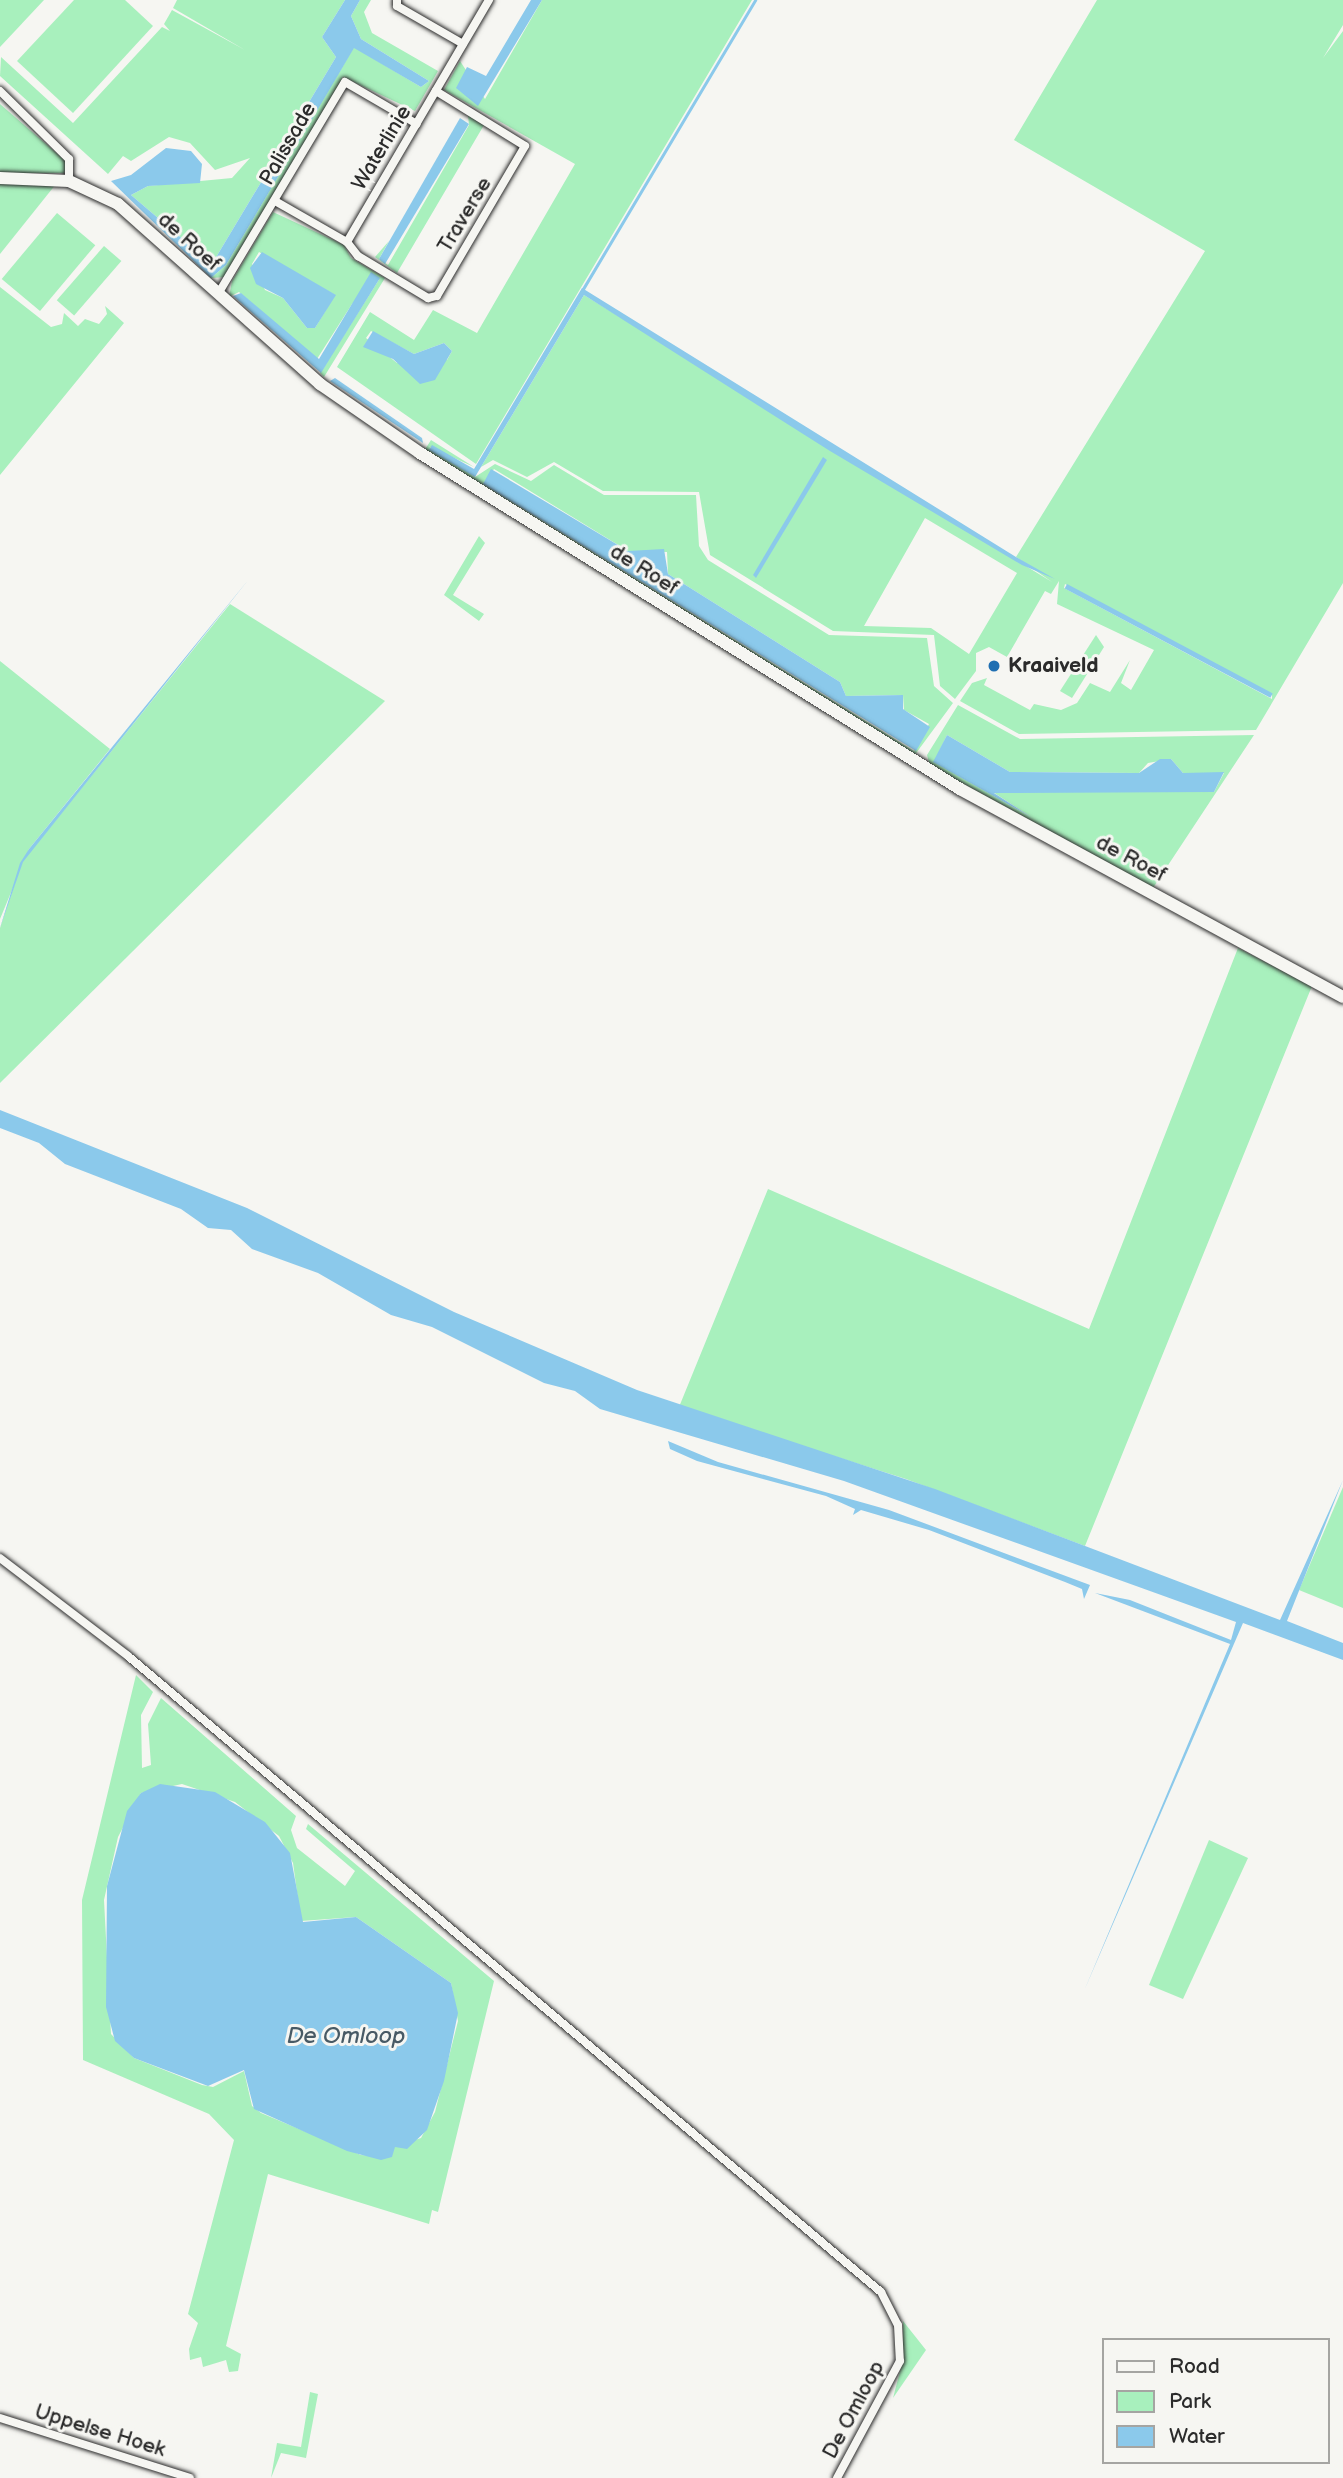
<!DOCTYPE html>
<style>
body{margin:0}
#map{position:relative;width:1343px;height:2478px;overflow:hidden;background:#f6f6f2;font-family:"Balsamiq Sans",sans-serif}
div>[style]{position:absolute}
.green>*{inset:0;background:#a8f0bd;transform-origin:0 0}
.water>*{inset:0;background:#8bc9eb;transform-origin:0 0}
.stream>*{height:2.5px;margin:-1.25px;padding:0 1.25px;transform-origin:1.25px;border-radius:1.25px;background:#8bc9eb}
.roads{filter:drop-shadow(0 0 2px #2b2b2b) drop-shadow(0 0 2px #2b2b2b)}
.street>*{height:8px;margin:-4px;padding:0 4px;transform-origin:4px;border-radius:4px;background:#f6f6f2}
.secondary>*{height:12px;margin:-6px;padding:0 6px;transform-origin:6px;border-radius:6px;background:#f6f6f2}
.dots>*{width:19px;height:19px;translate:-50% -50%;box-sizing:border-box;border:4px solid #f6f6f2;border-radius:50%}
span{translate:-50% -50%;white-space:nowrap;text-align:center;line-height:1.15;-webkit-text-stroke:6px #f6f6f2;paint-order:stroke}
.street-label{font-size:21px;color:#2b2b2b}
.poi-label{font-size:21px;color:#2b2b2b;font-weight:700}
.left{translate:0 -50%;text-align:left}
.water-label{font-size:23px;color:#485a65;font-style:italic}
.legend{position:absolute;left:1102px;top:2338px;width:228px;height:126px;box-sizing:border-box;background:#f6f6f2;border:2px solid #a5a5a2;margin:0;padding:9px 12px;list-style:none;font-size:21px;color:#2b2b2b}
.legend li{display:flex;align-items:center;gap:14px;height:35px}
.legend b{width:35px;border:2px solid #a5a5a2}
</style>
<div id="map">
<div class="green">
<div style="clip-path:polygon(0 0,44px 0,0 47px)"></div>
<div style="clip-path:polygon(74px 0,125px 0,153px 26px,73px 113px,17px 61px)"></div>
<div style="clip-path:polygon(177px 0,345px 0,322px 37px,336px 57px,212px 264px,131px 195px,148px 186px,232px 178px,250px 158px,215px 170px,190px 143px,169px 137px,131px 161px,123px 156px,108px 174px,0 76px,1px 57px,73px 123px,162px 27px,170px 31px,164px 24px,172px 10px,245px 50px,173px 8px)"></div>
<div style="clip-path:polygon(360px 0,371px 0,364px 12px,372px 33px,438px 71px,415px 111px,343px 77px,226px 277px,211px 278px,226px 265px,354px 47px,421px 87px,429px 81px,361px 39px,351px 16px)"></div>
<div style="clip-path:polygon(evenodd,542px 0,752px 0,476px 464px,337px 367px,370px 312px,414px 340px,433px 310px,477px 333px,575px 164px,444px 90px,460px 61px,485px 99px,542px 0,371px 331px,414px 354px,444px 343px,452px 351px,447px 360px,397px 363px,366px 338px,371px 331px)"></div>
<div style="clip-path:polygon(evenodd,1097px 0,1343px 0,1343px 25px,1323px 58px,1343px 31px,1343px 583px,1256px 730px,1019px 734px,960px 701px,972px 683px,987px 678px,984px 685px,1030px 710px,1034px 704px,1061px 710px,1077px 703px,1090px 683px,1110px 692px,1130px 660px,1121px 683px,1131px 690px,1154px 650px,1057px 604px,1059px 581px,1051px 594px,1045px 591px,1007px 657px,989px 647px,976px 653px,976px 671px,955px 699px,940px 686px,934px 635px,833px 631px,710px 555px,699px 492px,603px 491px,554px 462px,527px 477px,493px 460px,481px 467px,584px 295px,1052px 582px,1016px 557px,1205px 251px,1014px 140px,1097px 0,925px 518px,1017px 573px,969px 654px,931px 628px,864px 626px,925px 518px,1097px 0,1065px 584px,1272px 695px,1272px 699px,1064px 588px,1065px 584px)"></div>
<div style="clip-path:polygon(0 104px,68px 163px,64px 173px,0 173px)"></div>
<div style="clip-path:polygon(468px 115px,484px 125px,397px 273px,375px 257px,389px 241px,379px 259px,388px 265px,469px 125px)"></div>
<div style="clip-path:polygon(0 181px,56px 184px,0 254px)"></div>
<div style="clip-path:polygon(evenodd,273px 212px,344px 245px,351px 258px,385px 278px,324px 377px,320px 373px,380px 278px,352px 304px,317px 359px,239px 292px,229px 297px,232px 281px,273px 212px,259px 252px,335px 295px,315px 328px,307px 328px,283px 298px,265px 290px,252px 264px,259px 252px)"></div>
<div style="left:57px;top:213px;width:50px;height:86px;rotate:40deg"></div>
<div style="left:104px;top:246px;width:23px;height:72px;rotate:41deg"></div>
<div style="clip-path:polygon(0 287px,51px 327px,62px 324px,64px 313px,78px 326px,85px 319px,99px 324px,107px 314px,105px 306px,124px 323px,0 475px)"></div>
<div style="clip-path:polygon(evenodd,431px 440px,474px 467px,428px 446px,475px 477px,495px 464px,531px 481px,554px 465px,604px 495px,696px 495px,699px 546px,708px 560px,829px 635px,927px 638px,934px 686px,953px 703px,914px 756px,424px 451px,431px 440px,494px 469px,628px 551px,667px 552px,668px 574px,840px 682px,846px 696px,903px 695px,904px 710px,929px 724px,914px 751px,483px 484px,494px 469px)"></div>
<div style="clip-path:polygon(479px 536px,485px 543px,453px 595px,484px 614px,479px 621px,444px 595px)"></div>
<div style="clip-path:polygon(230px 604px,385px 701px,0 1083px,0 928px,22px 862px)"></div>
<div style="clip-path:polygon(1096px 635px,1104px 647px,1072px 698px,1060px 691px)"></div>
<div style="clip-path:polygon(0 661px,110px 749px,29px 849px,0 919px)"></div>
<div style="clip-path:polygon(evenodd,958px 705px,1020px 739px,1254px 735px,1153px 888px,930px 766px,927px 755px,958px 705px,947px 735px,1010px 772px,1139px 773px,1148px 763px,1171px 759px,1183px 773px,1224px 773px,1214px 792px,993px 792px,1031px 817px,934px 762px,947px 735px)"></div>
<div style="clip-path:polygon(1238px 948px,1312px 986px,1085px 1546px,906px 1479px,679px 1407px,768px 1189px,1089px 1329px)"></div>
<div style="clip-path:polygon(1343px 1487px,1343px 1608px,1299px 1590px)"></div>
<div style="clip-path:polygon(evenodd,136px 1675px,153px 1692px,141px 1715px,142px 1768px,151px 1765px,148px 1724px,161px 1698px,296px 1816px,291px 1830px,297px 1848px,345px 1886px,355px 1871px,306px 1829px,308px 1824px,494px 1981px,438px 2212px,432px 2210px,429px 2224px,268px 2174px,226px 2346px,241px 2354px,238px 2371px,229px 2372px,226px 2360px,203px 2367px,201px 2357px,190px 2360px,189px 2349px,198px 2323px,188px 2314px,234px 2140px,209px 2114px,83px 2060px,82px 1900px,136px 1675px,182px 1784px,235px 1802px,279px 1836px,293px 1863px,301px 1921px,356px 1917px,451px 1983px,458px 2021px,435px 2112px,421px 2138px,391px 2148px,392px 2157px,361px 2155px,261px 2113px,252px 2106px,244px 2071px,213px 2087px,202px 2085px,134px 2058px,111px 2034px,104px 1900px,118px 1837px,141px 1793px,182px 1784px)"></div>
<div style="clip-path:polygon(1209px 1840px,1248px 1858px,1183px 1999px,1149px 1985px)"></div>
<div style="clip-path:polygon(903px 2321px,926px 2350px,893px 2398px,903px 2360px)"></div>
<div style="clip-path:polygon(310px 2392px,318px 2394px,306px 2458px,281px 2453px,271px 2478px,277px 2443px,301px 2447px)"></div>
</div>
<div class="water">
<div style="clip-path:polygon(345px 0,360px 0,351px 16px,361px 39px,429px 81px,421px 87px,354px 48px,226px 265px,211px 278px,111px 181px,131px 175px,166px 148px,191px 151px,202px 164px,200px 183px,148px 186px,131px 195px,212px 264px,336px 57px,322px 37px)"></div>
<div style="clip-path:polygon(531px 0,542px 0,478px 106px,456px 88px,467px 67px,486px 76px)"></div>
<div style="clip-path:polygon(460px 118px,469px 124px,385px 264px,379px 259px)"></div>
<div style="clip-path:polygon(262px 252px,336px 295px,315px 328px,307px 328px,283px 298px,256px 284px,250px 268px)"></div>
<div style="clip-path:polygon(371px 272px,380px 278px,321px 373px,233px 296px,241px 293px,319px 359px)"></div>
<div style="clip-path:polygon(582px 288px,1016px 557px,1055px 579px,1022px 565px,830px 451px,584px 295px,475px 477px,429px 450px,432px 445px,474px 469px)"></div>
<div style="clip-path:polygon(373px 331px,414px 354px,444px 343px,452px 351px,435px 380px,420px 384px,393px 359px,363px 347px)"></div>
<div style="clip-path:polygon(335px 378px,422px 438px,423px 443px,330px 381px)"></div>
<div style="clip-path:polygon(823px 457px,827px 460px,756px 578px,753px 575px)"></div>
<div style="clip-path:polygon(491px 469px,628px 551px,664px 549px,668px 574px,840px 682px,846px 696px,903px 695px,903px 709px,930px 727px,916px 751px,483px 484px)"></div>
<div style="clip-path:polygon(249px 579px,23px 862px,0 928px,20px 863px,29px 849px)"></div>
<div style="left:1067px;top:584px;width:233px;height:5px;rotate:28deg"></div>
<div style="clip-path:polygon(947px 735px,1010px 772px,1139px 773px,1160px 759px,1171px 759px,1183px 773px,1224px 772px,1214px 792px,994px 793px,1031px 817px,933px 762px)"></div>
<div style="clip-path:polygon(0 1110px,247px 1208px,454px 1312px,637px 1390px,935px 1489px,1280px 1620px,1343px 1480px,1287px 1621px,1343px 1643px,1343px 1660px,1243px 1623px,1084px 1991px,1230px 1644px,1095px 1593px,1130px 1600px,1231px 1640px,1236px 1622px,844px 1481px,600px 1409px,575px 1391px,544px 1383px,432px 1327px,391px 1315px,318px 1273px,252px 1249px,231px 1230px,208px 1228px,181px 1209px,65px 1164px,39px 1143px,0 1128px)"></div>
<div style="clip-path:polygon(668px 1441px,718px 1462px,889px 1510px,1090px 1585px,1084px 1599px,1082px 1589px,1065px 1582px,929px 1530px,861px 1510px,853px 1515px,855px 1509px,826px 1496px,697px 1461px,670px 1449px)"></div>
<div style="clip-path:polygon(160px 1784px,215px 1792px,265px 1822px,290px 1853px,303px 1922px,356px 1917px,451px 1983px,458px 2013px,444px 2081px,427px 2130px,407px 2149px,395px 2147px,392px 2157px,381px 2160px,347px 2151px,254px 2109px,244px 2070px,208px 2086px,134px 2058px,115px 2041px,106px 2007px,107px 1886px,127px 1811px,141px 1793px)"></div>
</div>
<div class="stream">
<div style="left:583px;top:289px;width:336px;rotate:-59.2deg"></div>
</div>
<div class="roads">
<div class="street">
<div style="left:397px;top:0;width:6px;rotate:90deg"></div>
<div style="left:397px;top:6px;width:76px;rotate:29.9deg"></div>
<div style="left:0;top:91px;width:97px;rotate:44.6deg"></div>
<div style="left:69px;top:159px;width:22px;rotate:90deg"></div>
<div style="left:275px;top:201px;width:83px;rotate:29.7deg"></div>
<div style="left:347px;top:242px;width:281px;rotate:-59.6deg"></div>
<div style="left:347px;top:242px;width:18px;rotate:52deg"></div>
<div style="left:358px;top:256px;width:82px;rotate:31deg"></div>
<div style="left:428px;top:298px;width:9px;rotate:-13deg"></div>
<div style="left:437px;top:296px;width:174px;rotate:-59.6deg"></div>
<div style="left:525px;top:146px;width:105px;rotate:-148.3deg"></div>
<div style="left:218px;top:294px;width:247px;rotate:-59.1deg"></div>
<div style="left:345px;top:82px;width:83px;rotate:30.3deg"></div>
<div style="left:0;top:1558px;width:161px;rotate:37.4deg"></div>
<div style="left:128px;top:1656px;width:986px;rotate:40.19deg"></div>
<div style="left:881px;top:2292px;width:37px;rotate:63deg"></div>
<div style="left:898px;top:2325px;width:36px;rotate:87deg"></div>
<div style="left:900px;top:2361px;width:133px;rotate:118.3deg"></div>
<div style="left:0;top:2418px;width:199px;rotate:17.5deg"></div>
</div>
<div class="secondary">
<div style="left:0;top:178px;width:69px;rotate:2.5deg"></div>
<div style="left:69px;top:181px;width:54px;rotate:25.1deg"></div>
<div style="left:118px;top:204px;width:271px;rotate:41.7deg"></div>
<div style="left:320px;top:384px;width:121px;rotate:34.6deg"></div>
<div style="left:420px;top:453px;width:636px;rotate:31.89deg"></div>
<div style="left:960px;top:789px;width:436px;rotate:28.5deg"></div>
</div>
</div>
<div class="dots">
<div style="left:994px;top:666px;background:#1f6fb2"></div>
</div>
<div class="street-label">
<span style="left:288px;top:144px;rotate:-60deg">Palissade</span>
<span style="left:382px;top:148px;rotate:-59deg">Waterlinie</span>
<span style="left:465px;top:215px;rotate:-59deg">Traverse</span>
<span style="left:189px;top:242px;rotate:42deg">de Roef</span>
<span style="left:644px;top:570px;rotate:32deg">de Roef</span>
<span style="left:1131px;top:859px;rotate:28deg">de Roef</span>
<span style="left:854px;top:2410px;rotate:-62deg">De Omloop</span>
<span style="left:100px;top:2431px;rotate:17deg">Uppelse Hoek</span>
</div>
<div class="poi-label">
<span class="left" style="left:1008px;top:666px">Kraaiveld</span>
</div>
<div class="water-label">
<span style="left:346px;top:2036px">De Omloop</span>
</div>
<ul class="legend">
<li><b style="height:9px;background:#f6f6f2"></b>Road</li>
<li><b style="height:19px;background:#a8f0bd"></b>Park</li>
<li><b style="height:19px;background:#8bc9eb"></b>Water</li>
</ul>
</div>
